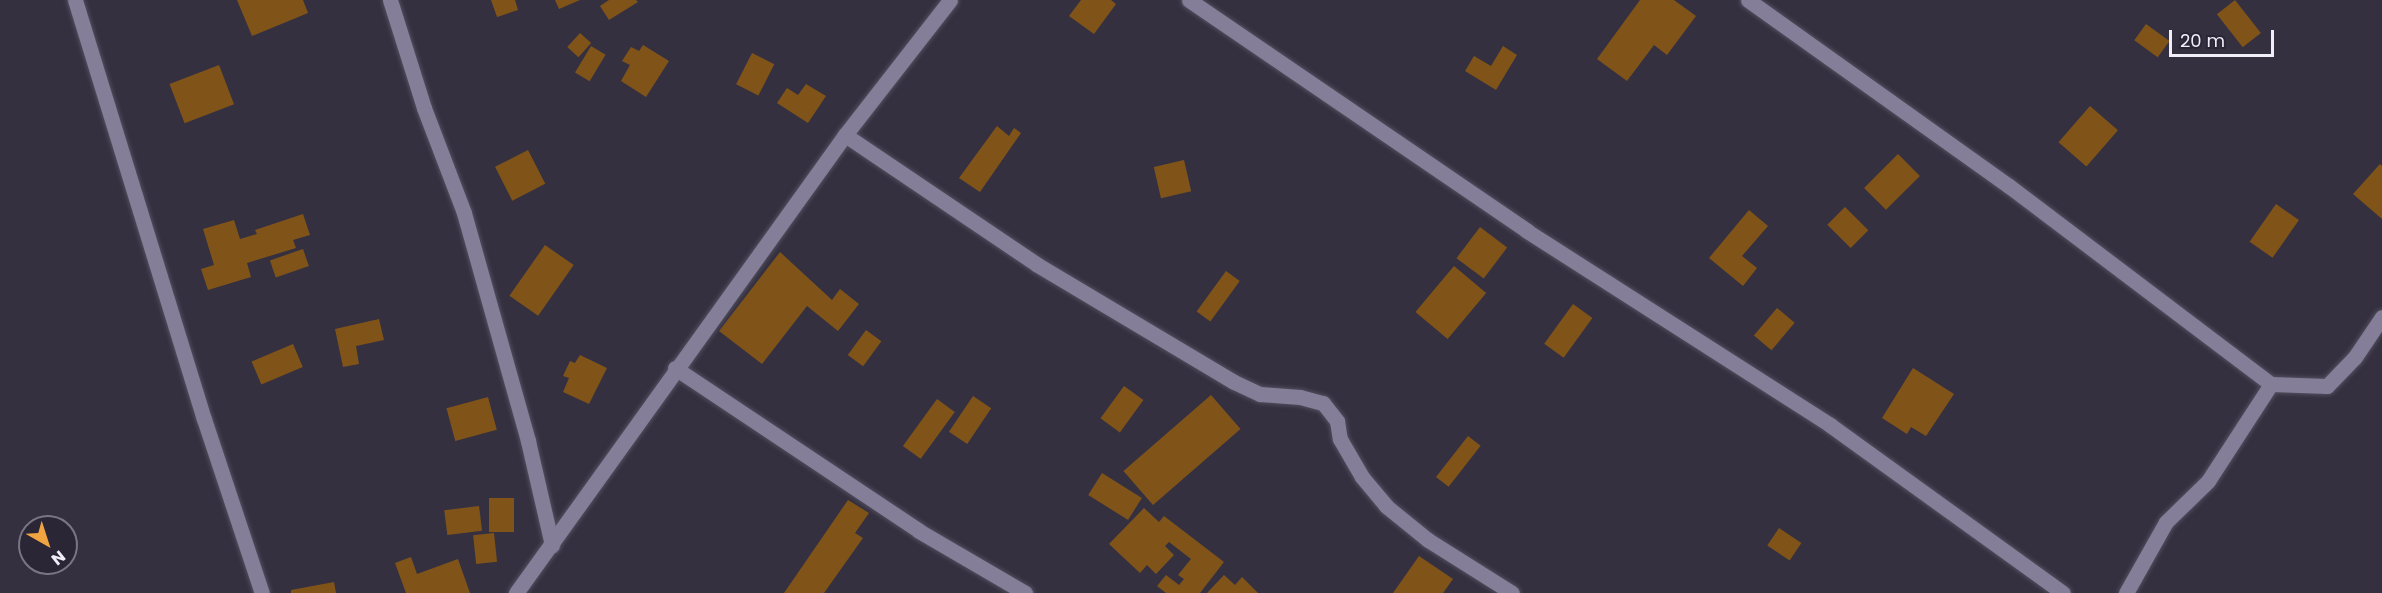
<!DOCTYPE html>
<style>
body{margin:0}
#map{position:relative;width:2382px;height:593px;overflow:hidden;background:#343040;font-family:Poppins,sans-serif}
div>[style]{position:absolute}
.building>*{inset:0;background:#805419;transform-origin:0 0}
.roads{filter:drop-shadow(0 0 2px #524e5d) drop-shadow(0 0 2px #524e5d)}
.minor>*{height:15px;margin:-7.5px;padding:0 7.5px;transform-origin:7.5px;border-radius:7.5px;background:#847e99}
span{translate:-50% -50%;white-space:nowrap;text-align:center;line-height:1.15;-webkit-text-stroke:5px #2a2636;paint-order:stroke}
.north{position:absolute;left:18px;top:515px;width:60px;height:60px;box-sizing:border-box;background:#2a2636;border:2px solid #797684;border-radius:50%;rotate:141deg;font-size:16px;font-weight:700;line-height:24px;text-align:center;color:#f0eef8}
.north::after{content:'';display:block;margin:auto;width:21px;height:27px;background:#f1a540;clip-path:polygon(50% 0,100% 100%,50% 72%,0 100%)}
.scale{position:absolute;left:2169px;top:30px;width:105px;height:27px;box-sizing:border-box;border:3px solid #f0eef8;border-top:0;padding-left:8px;font-size:18px;line-height:21px;white-space:nowrap;color:#f0eef8;-webkit-text-stroke:4px #2a2636;paint-order:stroke}
</style>
<div id="map">
<div class="building">
<div style="clip-path:polygon(237px 0,303px 0,308px 13px,252px 36px)"></div>
<div style="clip-path:polygon(491px 0,515px 0,518px 10px,497px 17px)"></div>
<div style="clip-path:polygon(555px 0,580px 0,559px 9px)"></div>
<div style="clip-path:polygon(609px 0,636px 0,638px 2px,609px 20px,600px 6px)"></div>
<div style="clip-path:polygon(1081px 0,1111px 0,1116px 4px,1094px 34px,1069px 16px)"></div>
<div style="clip-path:polygon(1640px 0,1674px 0,1696px 16px,1667px 55px,1654px 45px,1627px 81px,1597px 59px)"></div>
<div style="left:2235px;top:0;width:42px;height:23px;rotate:52deg"></div>
<div style="left:2146px;top:24px;width:29px;height:20px;rotate:36deg"></div>
<div style="left:580px;top:33px;width:15px;height:19px;rotate:42deg"></div>
<div style="clip-path:polygon(643px 45px,669px 61px,646px 97px,621px 81px,630px 65px,622px 61px,631px 47px,639px 51px)"></div>
<div style="left:591px;top:46px;width:17px;height:31px;rotate:31deg"></div>
<div style="clip-path:polygon(1503px 46px,1517px 55px,1496px 90px,1465px 71px,1474px 56px,1491px 66px)"></div>
<div style="left:752px;top:53px;width:25px;height:35px;rotate:27deg"></div>
<div style="left:219px;top:65px;width:42px;height:53px;rotate:69deg"></div>
<div style="clip-path:polygon(806px 84px,826px 96px,808px 123px,777px 103px,787px 88px,798px 95px)"></div>
<div style="left:2090px;top:106px;width:37px;height:48px;rotate:41deg"></div>
<div style="clip-path:polygon(997px 126px,1009px 136px,1014px 128px,1021px 133px,980px 192px,959px 178px)"></div>
<div style="left:528px;top:150px;width:38px;height:37px;rotate:63deg"></div>
<div style="left:1898px;top:154px;width:31px;height:48px;rotate:45deg"></div>
<div style="left:1184px;top:160px;width:32px;height:31px;rotate:77deg"></div>
<div style="clip-path:polygon(2380px 164px,2382px 166px,2382px 219px,2353px 194px)"></div>
<div style="left:2276px;top:204px;width:28px;height:46px;rotate:35deg"></div>
<div style="left:1845px;top:207px;width:33px;height:25px;rotate:45deg"></div>
<div style="clip-path:polygon(1749px 210px,1768px 226px,1742px 256px,1757px 268px,1743px 286px,1709px 258px)"></div>
<div style="clip-path:polygon(303px 214px,310px 235px,293px 240px,296px 248px,247px 263px,251px 277px,208px 290px,201px 269px,214px 265px,203px 229px,234px 220px,240px 239px,257px 234px,255px 230px)"></div>
<div style="left:1480px;top:227px;width:34px;height:39px;rotate:37deg"></div>
<div style="left:545px;top:245px;width:35px;height:62px;rotate:35deg"></div>
<div style="left:303px;top:249px;width:18px;height:35px;rotate:71deg"></div>
<div style="clip-path:polygon(780px 252px,832px 300px,840px 289px,859px 304px,838px 331px,807px 306px,762px 364px,719px 331px)"></div>
<div style="left:1454px;top:266px;width:42px;height:60px;rotate:40deg"></div>
<div style="left:1226px;top:271px;width:17px;height:50px;rotate:36deg"></div>
<div style="left:1573px;top:304px;width:24px;height:49px;rotate:36deg"></div>
<div style="left:1777px;top:308px;width:23px;height:36px;rotate:40deg"></div>
<div style="clip-path:polygon(379px 319px,384px 340px,356px 346px,359px 364px,343px 367px,335px 329px)"></div>
<div style="left:866px;top:330px;width:19px;height:31px;rotate:36deg"></div>
<div style="left:293px;top:344px;width:25px;height:45px;rotate:67deg"></div>
<div style="clip-path:polygon(580px 355px,607px 368px,589px 404px,563px 392px,569px 378px,563px 376px,570px 361px,575px 363px)"></div>
<div style="clip-path:polygon(1913px 368px,1954px 394px,1926px 436px,1911px 427px,1907px 434px,1882px 418px)"></div>
<div style="left:1124px;top:386px;width:24px;height:40px;rotate:36deg"></div>
<div style="left:1211px;top:395px;width:45px;height:116px;rotate:49deg"></div>
<div style="left:973px;top:396px;width:22px;height:43px;rotate:34deg"></div>
<div style="left:488px;top:397px;width:34px;height:43px;rotate:75deg"></div>
<div style="left:937px;top:399px;width:22px;height:58px;rotate:36deg"></div>
<div style="left:1468px;top:436px;width:16px;height:52px;rotate:38deg"></div>
<div style="left:1102px;top:473px;width:47px;height:26px;rotate:32deg"></div>
<div style="left:489px;top:498px;width:25px;height:34px"></div>
<div style="clip-path:polygon(848px 500px,869px 513px,855px 533px,863px 538px,824px 593px,784px 593px)"></div>
<div style="left:479px;top:506px;width:25px;height:35px;rotate:83deg"></div>
<div style="clip-path:polygon(1144px 508px,1159px 522px,1164px 516px,1224px 562px,1200px 593px,1166px 593px,1157px 586px,1166px 575px,1179px 585px,1184px 579px,1178px 575px,1191px 559px,1169px 542px,1165px 546px,1174px 555px,1156px 574px,1147px 565px,1140px 573px,1109px 544px)"></div>
<div style="left:1779px;top:528px;width:27px;height:21px;rotate:34deg"></div>
<div style="left:494px;top:533px;width:29px;height:21px;rotate:84deg"></div>
<div style="clip-path:polygon(1419px 556px,1453px 579px,1443px 593px,1393px 593px)"></div>
<div style="clip-path:polygon(411px 557px,417px 574px,458px 559px,470px 593px,406px 593px,395px 563px)"></div>
<div style="clip-path:polygon(1224px 575px,1235px 585px,1242px 577px,1258px 593px,1207px 593px)"></div>
<div style="clip-path:polygon(334px 582px,336px 593px,291px 593px,291px 590px)"></div>
</div>
<div class="roads">
<div class="minor">
<div style="left:75px;top:0;width:438px;rotate:72.9deg"></div>
<div style="left:204px;top:419px;width:183px;rotate:71.6deg"></div>
<div style="left:390px;top:0;width:113px;rotate:72.5deg"></div>
<div style="left:424px;top:108px;width:112px;rotate:69.1deg"></div>
<div style="left:464px;top:213px;width:237px;rotate:74.3deg"></div>
<div style="left:528px;top:441px;width:107px;rotate:77deg"></div>
<div style="left:1189px;top:0;width:409px;rotate:34.3deg"></div>
<div style="left:1527px;top:231px;width:360px;rotate:32.6deg"></div>
<div style="left:1830px;top:425px;width:287px;rotate:35.8deg"></div>
<div style="left:1748px;top:0;width:320px;rotate:35.5deg"></div>
<div style="left:2009px;top:186px;width:328px;rotate:37.1deg"></div>
<div style="left:845px;top:135px;width:230px;rotate:34deg"></div>
<div style="left:1036px;top:264px;width:230px;rotate:30.8deg"></div>
<div style="left:1234px;top:382px;width:29px;rotate:25deg"></div>
<div style="left:1260px;top:394px;width:40px;rotate:4.3deg"></div>
<div style="left:1300px;top:397px;width:24px;rotate:15deg"></div>
<div style="left:1323px;top:403px;width:23px;rotate:52deg"></div>
<div style="left:1337px;top:421px;width:18px;rotate:81deg"></div>
<div style="left:1340px;top:439px;width:44px;rotate:59.9deg"></div>
<div style="left:1362px;top:477px;width:38px;rotate:50deg"></div>
<div style="left:1386px;top:506px;width:54px;rotate:39deg"></div>
<div style="left:1428px;top:540px;width:99px;rotate:32.2deg"></div>
<div style="left:675px;top:368px;width:293px;rotate:33.7deg"></div>
<div style="left:919px;top:531px;width:123px;rotate:30.3deg"></div>
<div style="left:516px;top:593px;width:564px;rotate:-54.31deg"></div>
<div style="left:845px;top:135px;width:171px;rotate:-52.1deg"></div>
<div style="left:2126px;top:593px;width:81px;rotate:-60.6deg"></div>
<div style="left:2166px;top:522px;width:59px;rotate:-44.3deg"></div>
<div style="left:2208px;top:481px;width:116px;rotate:-57deg"></div>
<div style="left:2271px;top:384px;width:56px;rotate:2deg"></div>
<div style="left:2327px;top:386px;width:40px;rotate:-46deg"></div>
<div style="left:2355px;top:357px;width:48px;rotate:-56deg"></div>
</div>
</div>
<div class="north">N</div>
<div class="scale">20 m</div>
</div>
